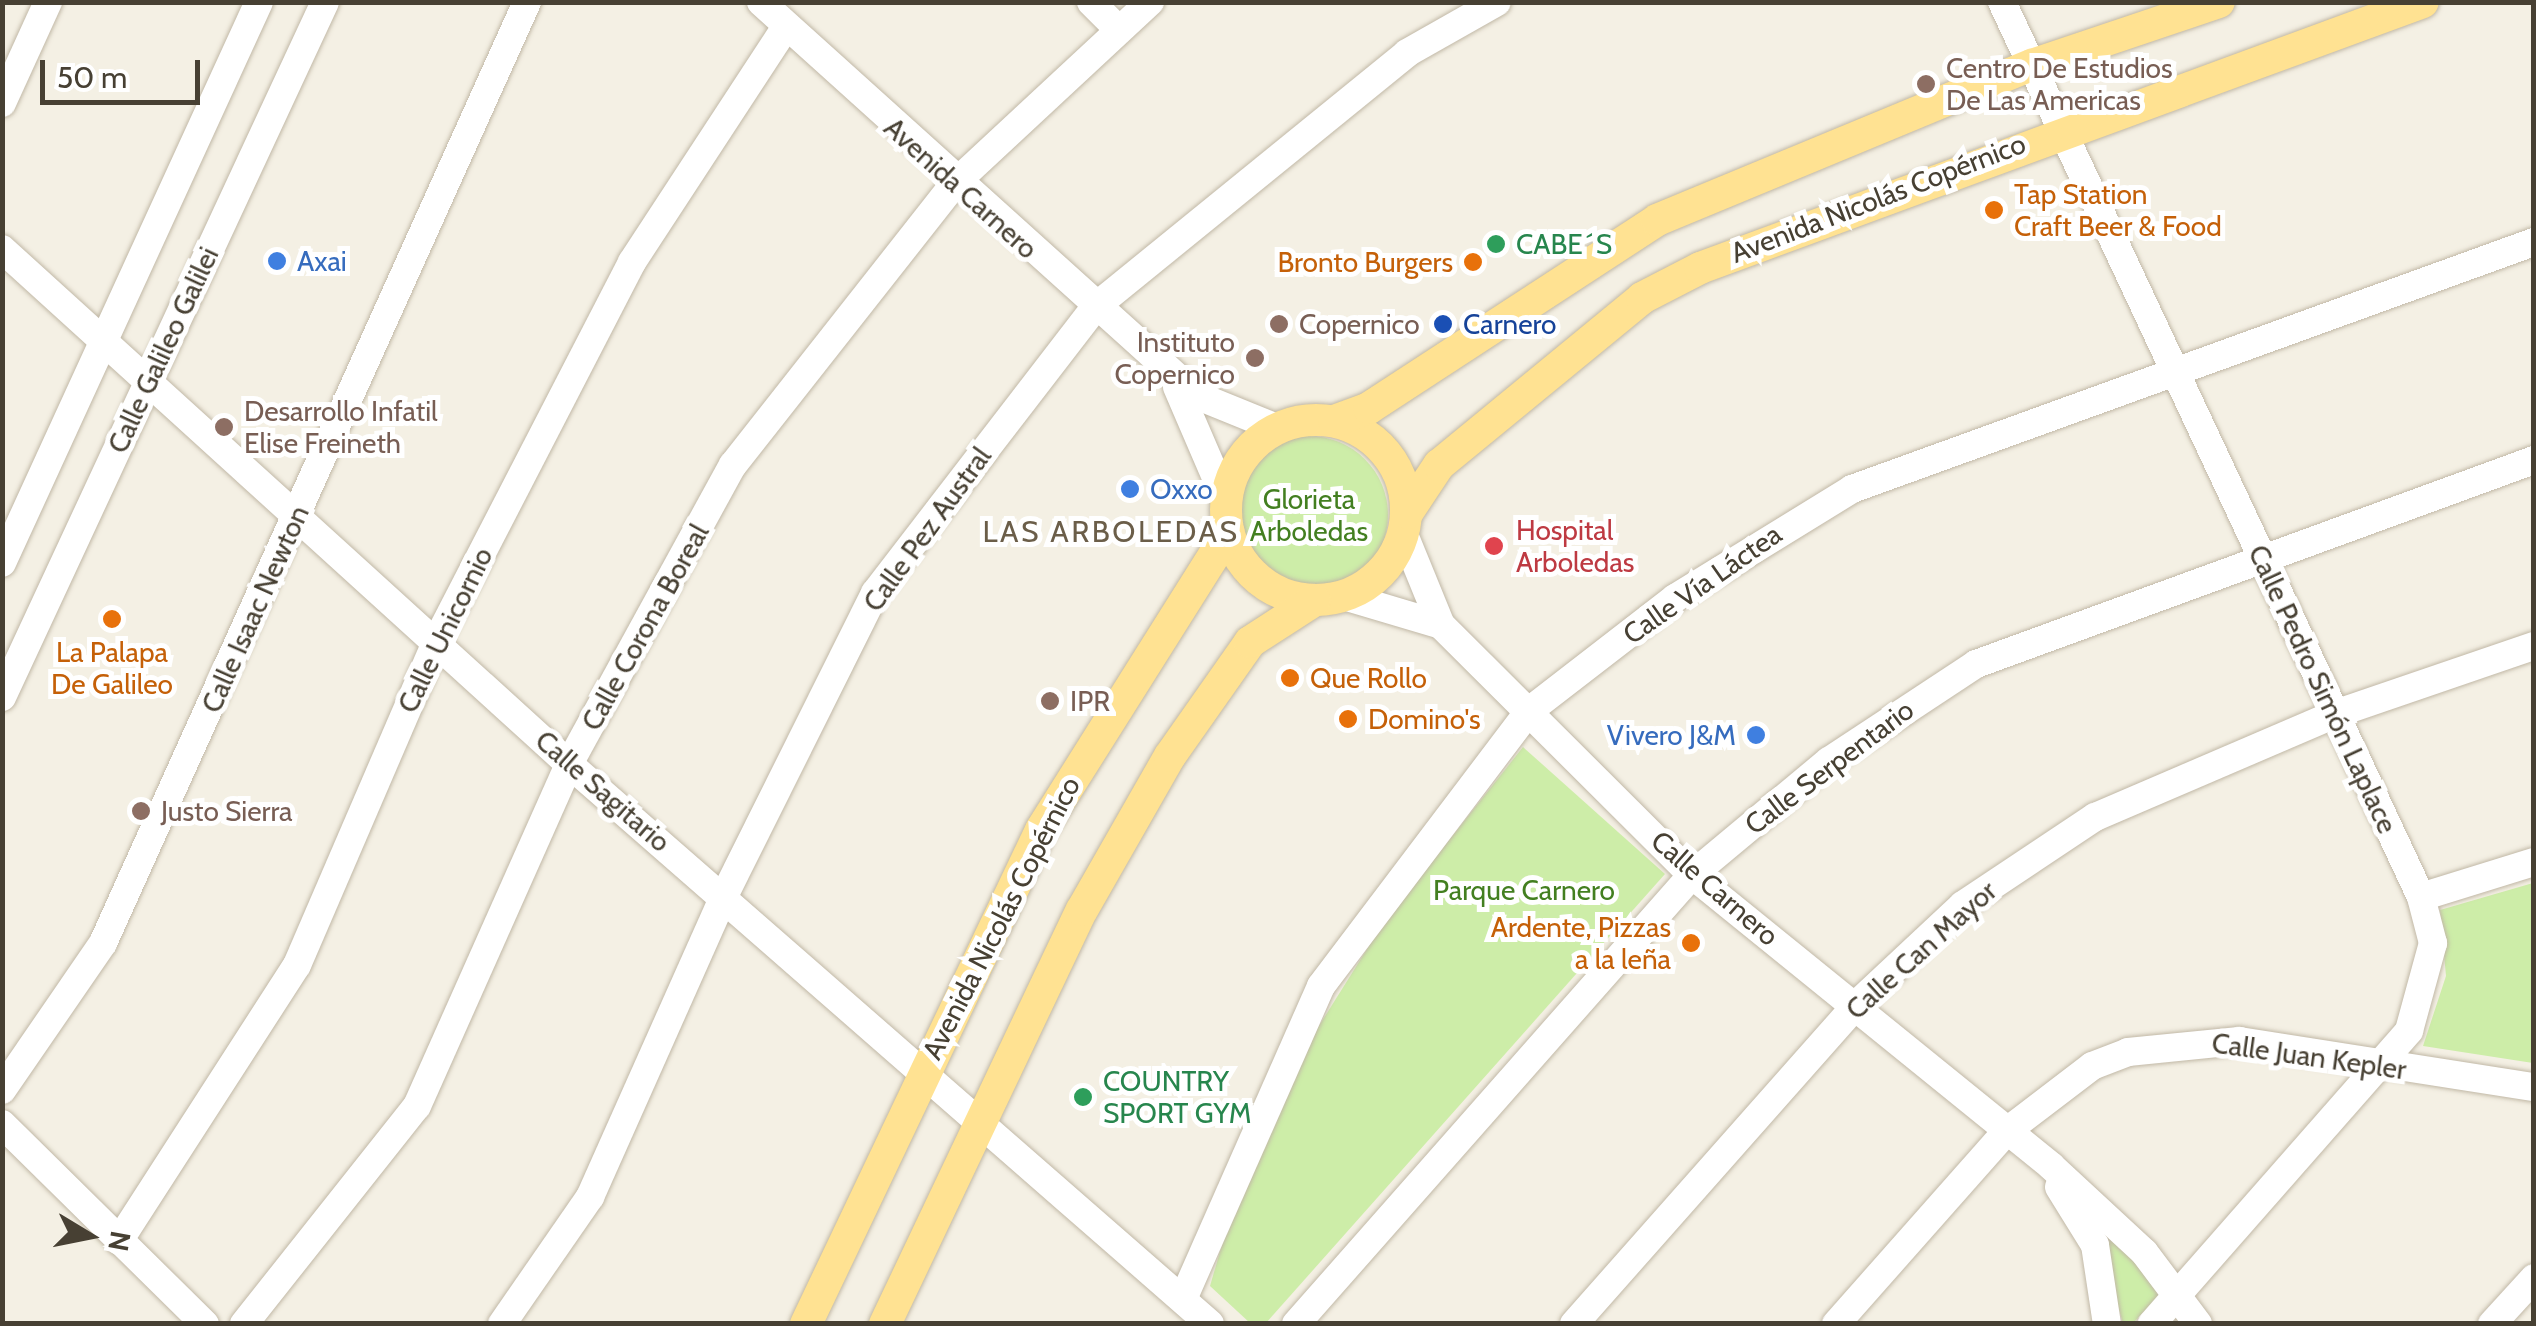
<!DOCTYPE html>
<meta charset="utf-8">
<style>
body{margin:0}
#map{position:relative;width:2536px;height:1326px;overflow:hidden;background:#f4f0e4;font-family:Cabin,sans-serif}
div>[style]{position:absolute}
.green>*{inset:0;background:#cdeda8}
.round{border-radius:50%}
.roads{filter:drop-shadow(0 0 2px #c1b8a6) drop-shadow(0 0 2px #c1b8a6)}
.minor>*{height:28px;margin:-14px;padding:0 14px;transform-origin:14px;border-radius:14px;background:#fff}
.major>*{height:32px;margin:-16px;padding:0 16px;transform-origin:16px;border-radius:16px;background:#ffe292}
.major>.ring{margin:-16px;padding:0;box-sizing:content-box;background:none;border:32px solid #ffe292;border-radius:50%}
.dots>*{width:28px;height:28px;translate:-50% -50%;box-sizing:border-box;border:5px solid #fff;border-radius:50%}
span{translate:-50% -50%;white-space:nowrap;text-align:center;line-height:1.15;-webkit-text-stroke:10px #fff;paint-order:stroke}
.education-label{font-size:28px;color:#785e54}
.left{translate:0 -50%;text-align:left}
.right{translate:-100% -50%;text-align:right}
.street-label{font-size:28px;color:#474033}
.food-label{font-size:28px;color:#c56008}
.leisure-label{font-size:28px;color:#27864d}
.shop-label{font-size:28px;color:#366cbe}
.transit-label{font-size:28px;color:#164399}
.park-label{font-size:28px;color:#437f20}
.health-label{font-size:28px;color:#be3a42}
.neighbourhood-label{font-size:30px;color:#6b5e49;letter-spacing:2.5px}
.frame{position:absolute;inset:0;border:5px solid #474033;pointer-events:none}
.north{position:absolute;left:40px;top:1186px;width:100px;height:100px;-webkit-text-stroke:8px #fff;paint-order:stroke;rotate:100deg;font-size:28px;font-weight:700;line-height:40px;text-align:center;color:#474033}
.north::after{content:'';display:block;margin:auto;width:35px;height:45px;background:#474033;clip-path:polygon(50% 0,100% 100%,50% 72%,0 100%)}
.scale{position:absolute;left:40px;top:60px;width:160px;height:45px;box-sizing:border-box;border:5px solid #474033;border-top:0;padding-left:12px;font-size:30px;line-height:35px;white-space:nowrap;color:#474033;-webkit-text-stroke:8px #fff;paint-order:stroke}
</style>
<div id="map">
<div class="green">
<div class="round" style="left:1230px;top:436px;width:158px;height:158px"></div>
<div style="clip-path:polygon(1523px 747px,1665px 874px,1266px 1323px,1250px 1323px,1210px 1286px,1235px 1200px,1317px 1029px,1384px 922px)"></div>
<div style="clip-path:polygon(2533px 883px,2533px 1063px,2423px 1046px,2446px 976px,2440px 910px)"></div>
<div style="clip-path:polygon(2116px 1231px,2162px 1294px,2133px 1323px,2123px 1323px,2099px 1244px)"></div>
</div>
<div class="roads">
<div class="minor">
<div style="left:761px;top:2px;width:588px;rotate:42.04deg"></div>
<div style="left:1198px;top:396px;width:85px;rotate:22.1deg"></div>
<div style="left:1091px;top:2px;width:38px;rotate:45deg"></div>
<div style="left:2002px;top:2px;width:988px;rotate:64.91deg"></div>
<div style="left:2421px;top:897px;width:48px;rotate:75.4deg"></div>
<div style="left:2433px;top:943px;width:91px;rotate:105.3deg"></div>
<div style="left:2409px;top:1031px;width:390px;rotate:131.3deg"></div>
<div style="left:2px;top:103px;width:111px;rotate:-65.5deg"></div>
<div style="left:2px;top:249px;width:766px;rotate:42.25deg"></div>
<div style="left:569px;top:764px;width:851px;rotate:41.14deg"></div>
<div style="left:1177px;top:387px;width:124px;rotate:66.7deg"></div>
<div style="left:1403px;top:532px;width:100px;rotate:67.8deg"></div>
<div style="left:1441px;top:625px;width:354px;rotate:44.9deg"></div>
<div style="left:1692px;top:875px;width:462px;rotate:39deg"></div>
<div style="left:2051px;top:1166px;width:127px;rotate:42.8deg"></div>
<div style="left:2144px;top:1252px;width:90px;rotate:53.1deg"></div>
<div style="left:2px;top:563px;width:617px;rotate:-65.39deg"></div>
<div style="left:1344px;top:596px;width:101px;rotate:16.6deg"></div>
<div style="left:2px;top:697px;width:766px;rotate:-65.07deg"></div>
<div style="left:2421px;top:897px;width:118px;rotate:-17.2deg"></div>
<div style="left:2px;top:1090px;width:178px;rotate:-55.5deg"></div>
<div style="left:103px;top:943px;width:1032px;rotate:-65.74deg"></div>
<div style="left:2px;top:1124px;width:285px;rotate:44.6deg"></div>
<div style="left:2059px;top:1187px;width:68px;rotate:58.2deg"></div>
<div style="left:2095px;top:1245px;width:80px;rotate:81.4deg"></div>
<div style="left:119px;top:1241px;width:328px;rotate:-57.2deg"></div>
<div style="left:297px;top:965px;width:354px;rotate:-66.7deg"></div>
<div style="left:437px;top:640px;width:425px;rotate:-62.7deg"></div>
<div style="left:632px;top:262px;width:281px;rotate:-56.8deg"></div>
<div style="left:1183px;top:1299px;width:342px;rotate:-66.2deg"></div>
<div style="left:1321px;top:986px;width:345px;rotate:-52.9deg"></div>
<div style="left:1529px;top:711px;width:185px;rotate:-37.7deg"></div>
<div style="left:1675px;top:598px;width:208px;rotate:-31.6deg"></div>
<div style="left:1852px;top:489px;width:725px;rotate:-19.91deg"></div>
<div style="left:244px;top:1324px;width:278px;rotate:-51.6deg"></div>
<div style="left:417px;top:1106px;width:374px;rotate:-66deg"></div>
<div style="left:569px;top:764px;width:341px;rotate:-61.3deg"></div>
<div style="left:733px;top:465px;width:356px;rotate:-51.8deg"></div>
<div style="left:953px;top:185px;width:269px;rotate:-42.9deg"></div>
<div style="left:502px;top:1324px;width:155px;rotate:-55.3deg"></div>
<div style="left:590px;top:1197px;width:329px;rotate:-66deg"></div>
<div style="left:724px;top:896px;width:339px;rotate:-63.5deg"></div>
<div style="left:875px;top:593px;width:361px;rotate:-52.4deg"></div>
<div style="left:1095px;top:307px;width:402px;rotate:-39.1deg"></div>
<div style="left:1407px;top:53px;width:103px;rotate:-29.5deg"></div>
<div style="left:1296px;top:1324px;width:599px;rotate:-48.59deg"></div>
<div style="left:1692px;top:875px;width:178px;rotate:-39.8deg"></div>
<div style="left:1829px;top:761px;width:176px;rotate:-33.4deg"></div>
<div style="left:1976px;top:664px;width:594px;rotate:-20.08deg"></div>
<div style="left:1574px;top:1324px;width:426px;rotate:-48.5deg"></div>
<div style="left:1856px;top:1005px;width:146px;rotate:-43.1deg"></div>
<div style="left:1963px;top:905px;width:159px;rotate:-33.7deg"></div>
<div style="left:2095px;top:817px;width:261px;rotate:-23.2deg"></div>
<div style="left:2335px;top:714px;width:210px;rotate:-18.9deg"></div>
<div style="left:1836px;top:1324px;width:258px;rotate:-48.5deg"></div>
<div style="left:2007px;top:1131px;width:107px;rotate:-37.4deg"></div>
<div style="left:2092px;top:1066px;width:39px;rotate:-21deg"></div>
<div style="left:2128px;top:1052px;width:112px;rotate:-5.7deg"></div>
<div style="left:2239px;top:1041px;width:299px;rotate:8.9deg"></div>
<div style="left:2492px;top:1324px;width:62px;rotate:-47.6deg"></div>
</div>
<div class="major">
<div class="ring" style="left:1226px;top:420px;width:148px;height:148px"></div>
<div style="left:1334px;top:421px;width:37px;rotate:-20deg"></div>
<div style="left:1369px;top:408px;width:344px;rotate:-33.1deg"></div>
<div style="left:1657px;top:220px;width:406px;rotate:-22.5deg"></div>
<div style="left:2032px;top:65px;width:197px;rotate:-18.6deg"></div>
<div style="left:1407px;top:513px;width:58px;rotate:-56.3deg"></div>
<div style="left:1439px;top:465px;width:263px;rotate:-39.4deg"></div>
<div style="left:1642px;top:298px;width:65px;rotate:-27.3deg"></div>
<div style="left:1700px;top:268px;width:770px;rotate:-20.2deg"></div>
<div style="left:806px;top:1324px;width:547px;rotate:-64.56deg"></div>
<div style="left:1041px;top:830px;width:352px;rotate:-57.8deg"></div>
<div style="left:885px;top:1324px;width:458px;rotate:-64.6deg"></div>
<div style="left:1082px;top:910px;width:177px;rotate:-60.3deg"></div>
<div style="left:1170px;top:756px;width:139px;rotate:-54.9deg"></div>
<div style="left:1250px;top:642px;width:77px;rotate:-32.9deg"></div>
</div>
</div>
<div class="dots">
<div style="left:1926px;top:84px;background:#8d6e63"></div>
<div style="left:1994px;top:210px;background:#e8710a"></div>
<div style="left:1496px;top:244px;background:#2e9e5b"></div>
<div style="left:277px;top:261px;background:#3f7fe0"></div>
<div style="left:1473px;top:262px;background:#e8710a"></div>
<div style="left:1279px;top:324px;background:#8d6e63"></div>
<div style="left:1443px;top:324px;background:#1a4fb4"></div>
<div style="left:1255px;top:358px;background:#8d6e63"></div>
<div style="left:224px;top:427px;background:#8d6e63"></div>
<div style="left:1130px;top:489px;background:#3f7fe0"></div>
<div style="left:1494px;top:546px;background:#e0444e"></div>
<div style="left:112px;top:619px;background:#e8710a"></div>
<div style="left:1290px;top:678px;background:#e8710a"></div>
<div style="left:1050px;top:701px;background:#8d6e63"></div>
<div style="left:1348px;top:719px;background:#e8710a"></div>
<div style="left:1756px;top:735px;background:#3f7fe0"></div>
<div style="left:141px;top:811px;background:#8d6e63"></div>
<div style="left:1691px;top:943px;background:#e8710a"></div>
<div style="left:1083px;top:1097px;background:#2e9e5b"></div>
</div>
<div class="education-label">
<span class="left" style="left:1946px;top:84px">Centro De Estudios<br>De Las Americas</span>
<span class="left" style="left:1299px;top:324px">Copernico</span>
<span class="right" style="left:1235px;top:358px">Instituto<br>Copernico</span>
<span class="left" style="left:244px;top:427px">Desarrollo Infatil<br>Elise Freineth</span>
<span class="left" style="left:1070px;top:701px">IPR</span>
<span class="left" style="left:161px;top:811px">Justo Sierra</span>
</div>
<div class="street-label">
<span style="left:961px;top:188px;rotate:42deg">Avenida Carnero</span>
<span style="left:1878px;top:198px;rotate:-21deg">Avenida Nicolás Copérnico</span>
<span style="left:163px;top:350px;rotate:-65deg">Calle Galileo Galilei</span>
<span style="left:927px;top:529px;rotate:-54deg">Calle Pez Austral</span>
<span style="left:1702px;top:584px;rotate:-35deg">Calle Vía Láctea</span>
<span style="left:255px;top:609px;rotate:-66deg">Calle Isaac Newton</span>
<span style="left:645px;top:627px;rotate:-61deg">Calle Corona Boreal</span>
<span style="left:445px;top:630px;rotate:-64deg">Calle Unicornio</span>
<span style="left:2323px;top:689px;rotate:65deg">Calle Pedro Simón Laplace</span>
<span style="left:1829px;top:767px;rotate:-37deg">Calle Serpentario</span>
<span style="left:603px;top:791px;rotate:41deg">Calle Sagitario</span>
<span style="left:1715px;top:888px;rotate:41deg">Calle Carnero</span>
<span style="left:1001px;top:918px;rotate:-63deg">Avenida Nicolás Copérnico</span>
<span style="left:1921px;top:950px;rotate:-42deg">Calle Can Mayor</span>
<span style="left:2309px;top:1056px;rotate:8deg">Calle Juan Kepler</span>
</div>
<div class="food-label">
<span class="left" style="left:2014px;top:210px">Tap Station<br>Craft Beer &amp; Food</span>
<span class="right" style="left:1453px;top:262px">Bronto Burgers</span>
<span style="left:112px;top:668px">La Palapa<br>De Galileo</span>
<span class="left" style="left:1310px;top:678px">Que Rollo</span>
<span class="left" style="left:1368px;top:719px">Domino's</span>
<span class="right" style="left:1671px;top:943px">Ardente, Pizzas<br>a la leña</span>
</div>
<div class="leisure-label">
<span class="left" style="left:1516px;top:244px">CABE´S</span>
<span class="left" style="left:1103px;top:1097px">COUNTRY<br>SPORT GYM</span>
</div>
<div class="shop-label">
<span class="left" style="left:297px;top:261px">Axai</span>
<span class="left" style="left:1150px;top:489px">Oxxo</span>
<span class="right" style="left:1736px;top:735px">Vivero J&amp;M</span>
</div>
<div class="transit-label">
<span class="left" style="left:1463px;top:324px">Carnero</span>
</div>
<div class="park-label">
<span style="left:1309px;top:515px">Glorieta<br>Arboledas</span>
<span style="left:1524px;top:890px">Parque Carnero</span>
</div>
<div class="health-label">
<span class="left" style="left:1516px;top:546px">Hospital<br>Arboledas</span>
</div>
<div class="neighbourhood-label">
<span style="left:1111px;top:532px">LAS ARBOLEDAS</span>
</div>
<div class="frame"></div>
<div class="north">N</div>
<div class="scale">50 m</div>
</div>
